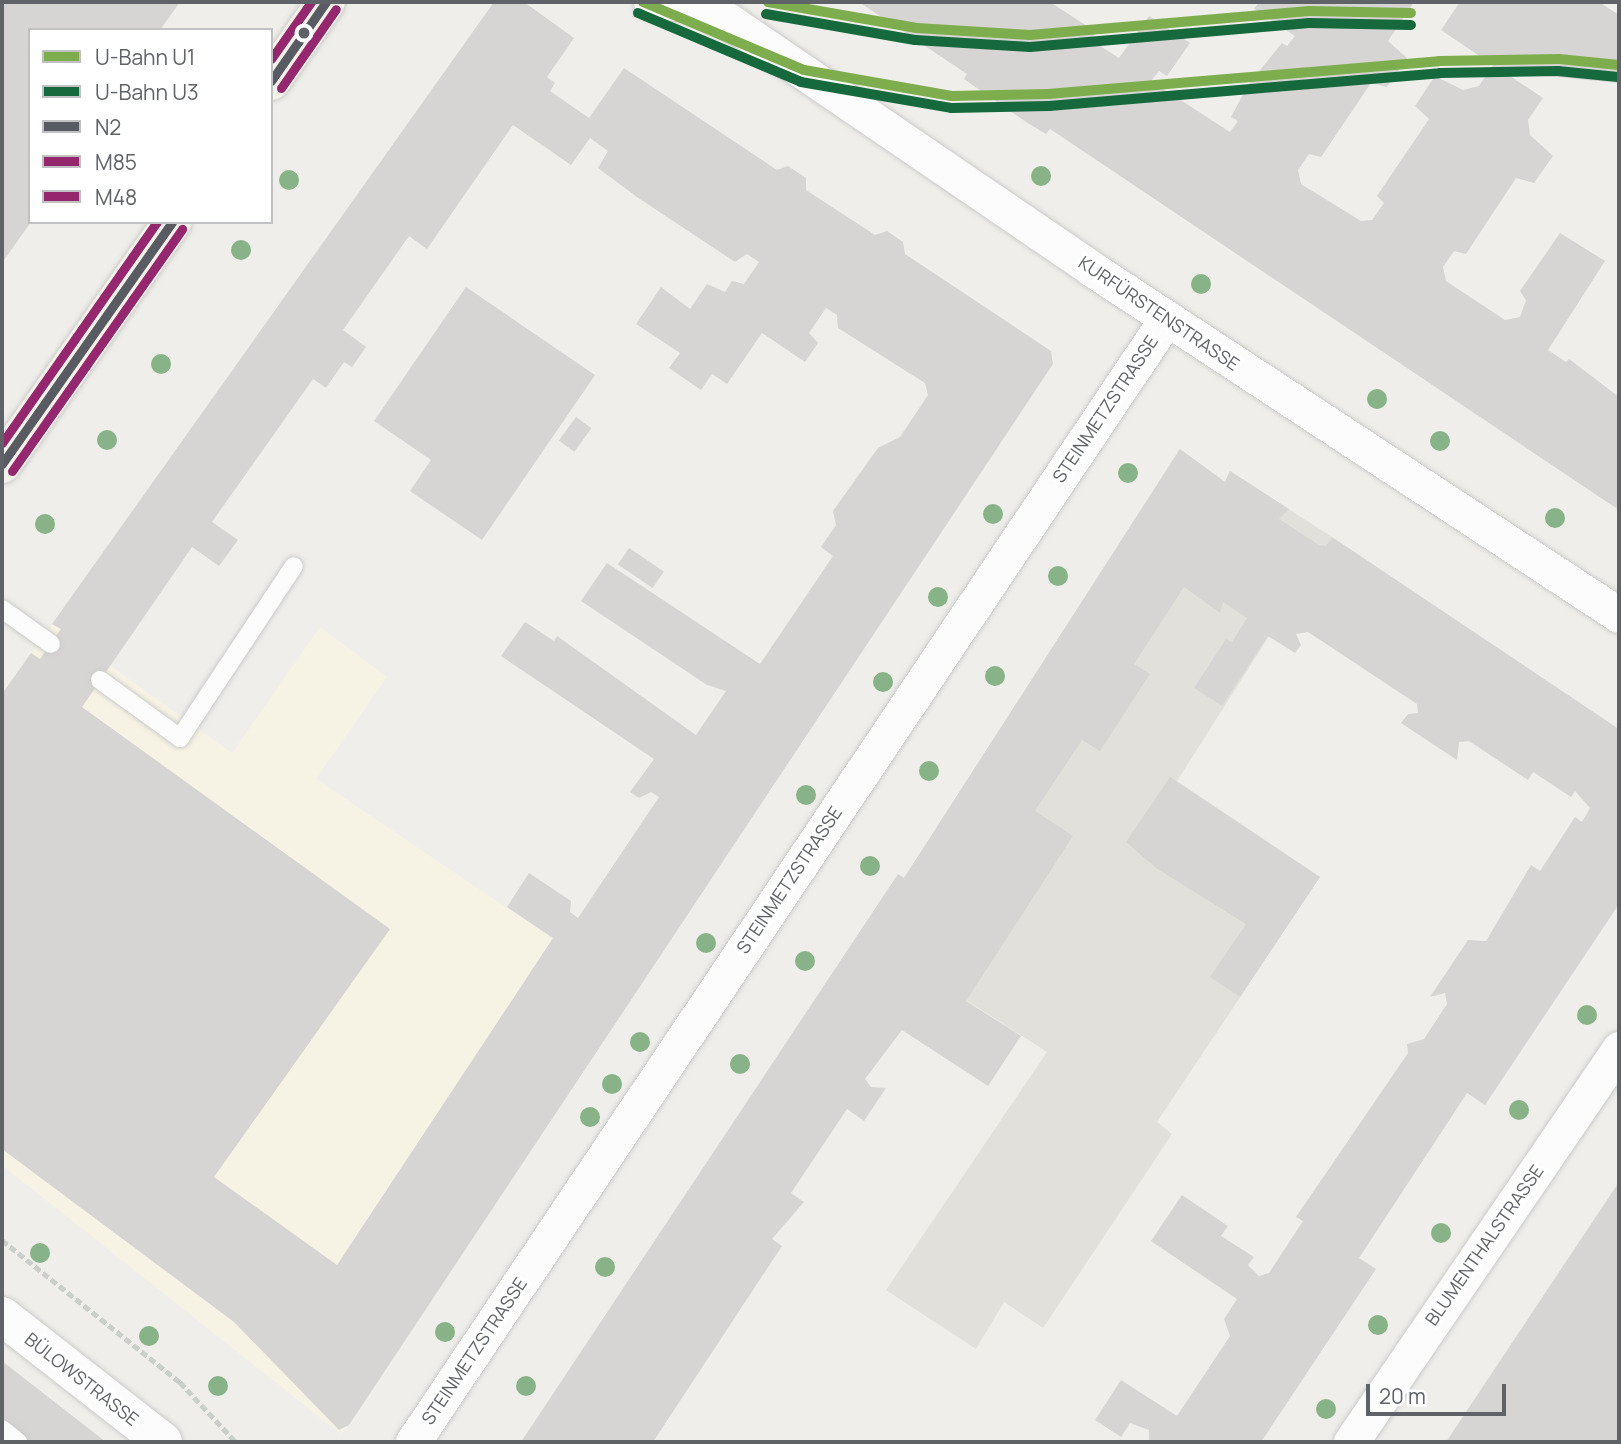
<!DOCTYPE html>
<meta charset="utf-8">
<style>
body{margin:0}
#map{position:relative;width:1621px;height:1444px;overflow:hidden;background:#efeeea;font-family:Manrope,sans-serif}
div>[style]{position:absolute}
.commercial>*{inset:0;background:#f7f3e4}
.education>*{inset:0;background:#e2e0da}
.building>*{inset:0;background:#d6d5d3;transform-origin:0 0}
.path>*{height:4.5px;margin-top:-2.25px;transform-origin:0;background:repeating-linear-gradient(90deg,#cacfcc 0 7px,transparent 0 10.5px)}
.roads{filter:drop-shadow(0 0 2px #cbcccc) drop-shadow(0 0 2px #cbcccc)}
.lane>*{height:18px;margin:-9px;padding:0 9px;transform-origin:9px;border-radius:9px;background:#fdfcfc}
.street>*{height:35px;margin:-17.5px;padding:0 17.5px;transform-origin:17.5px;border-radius:17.5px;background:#fdfcfc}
.secondary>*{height:38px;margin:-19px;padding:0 19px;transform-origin:19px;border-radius:19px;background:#fdfcfc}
.primary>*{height:38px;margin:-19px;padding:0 19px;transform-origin:19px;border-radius:19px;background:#f4f2e9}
.bus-1>*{height:9px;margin:-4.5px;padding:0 4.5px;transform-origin:4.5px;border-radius:4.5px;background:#595b62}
.bus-2>*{height:9px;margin:-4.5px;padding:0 4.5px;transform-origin:4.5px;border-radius:4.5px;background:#95276e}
.bus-3>*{height:9px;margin:-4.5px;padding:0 4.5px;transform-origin:4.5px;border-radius:4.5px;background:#95276e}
.metro-1>*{height:10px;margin:-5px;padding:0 5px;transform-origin:5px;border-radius:5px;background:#7dad4c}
.metro-2>*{height:10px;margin:-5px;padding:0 5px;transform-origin:5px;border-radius:5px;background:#16683d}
.trees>*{width:20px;height:20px;margin:-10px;border-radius:50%;background:#88b388}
.dots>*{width:19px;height:19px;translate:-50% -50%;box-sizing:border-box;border:4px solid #fff;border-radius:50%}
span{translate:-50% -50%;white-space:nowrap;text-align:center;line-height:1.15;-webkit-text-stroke:7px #fff;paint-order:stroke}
.street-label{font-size:18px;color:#5f6368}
.frame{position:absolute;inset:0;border:4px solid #5f6368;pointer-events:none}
.legend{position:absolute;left:28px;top:28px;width:245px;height:196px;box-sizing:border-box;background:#fff;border:2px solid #bfc1c3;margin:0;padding:9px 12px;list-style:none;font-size:21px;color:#5f6368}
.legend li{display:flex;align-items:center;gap:14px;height:35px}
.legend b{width:35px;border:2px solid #bfc1c3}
.scale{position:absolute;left:1366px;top:1384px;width:140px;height:32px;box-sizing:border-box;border:4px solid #5f6368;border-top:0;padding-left:9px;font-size:21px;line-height:24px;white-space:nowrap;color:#5f6368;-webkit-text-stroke:5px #fff;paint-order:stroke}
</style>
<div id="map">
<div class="commercial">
<div style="clip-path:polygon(52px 624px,232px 753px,320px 627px,387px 677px,316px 779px,633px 993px,341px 1434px,2px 1165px,2px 694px)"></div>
</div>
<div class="education">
<div style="clip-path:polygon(1180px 449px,1225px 482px,1230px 471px,1332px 537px,1177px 781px,1320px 877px,1157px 1122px,1172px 1134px,1043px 1328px,1004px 1302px,976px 1349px,886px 1290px,1047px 1052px,860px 932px,904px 878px)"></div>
</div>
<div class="building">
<div style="clip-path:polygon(2px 2px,180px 2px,160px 30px,30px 30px,31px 222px,2px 263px)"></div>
<div style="clip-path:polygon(evenodd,494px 2px,524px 2px,574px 38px,547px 77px,555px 83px,550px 91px,589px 118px,624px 68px,777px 170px,788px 166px,806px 178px,806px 190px,875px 235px,887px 231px,903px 242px,905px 254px,1051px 351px,1053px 364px,349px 1425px,339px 1430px,234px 1322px,2px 1149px,2px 694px,31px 653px,40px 659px,61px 629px,52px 624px,494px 2px,513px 125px,571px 165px,590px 138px,608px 151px,598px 168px,637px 197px,735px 262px,747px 254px,759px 262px,744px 284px,732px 281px,725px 292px,707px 284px,690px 309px,661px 287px,636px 324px,680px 353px,669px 368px,701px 390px,712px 374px,727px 384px,762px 333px,805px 362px,818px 343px,809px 333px,826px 308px,837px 315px,838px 328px,925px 383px,928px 395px,900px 437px,878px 448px,833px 511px,836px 525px,821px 547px,833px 556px,760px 664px,607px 563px,581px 601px,707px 685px,726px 691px,696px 735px,557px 636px,554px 641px,525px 622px,501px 656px,654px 759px,630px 792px,639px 798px,651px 792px,659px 797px,578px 918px,570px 912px,571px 901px,529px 873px,507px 907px,553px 938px,337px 1265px,214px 1177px,390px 929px,82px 707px,192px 547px,219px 566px,238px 540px,212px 522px,313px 379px,326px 388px,344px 362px,352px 367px,366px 347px,343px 330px,409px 236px,427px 249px,513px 125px)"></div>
<div style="clip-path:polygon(859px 2px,1050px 2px,1096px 32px,1091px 40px,1119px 58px,1149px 16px,1190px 43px,1167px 76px,1159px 71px,1151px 81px,1230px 132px,1238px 121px,1231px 117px,1248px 85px,1282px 43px,1287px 46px,1295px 36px,1254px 9px,1259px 2px,1414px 2px,1388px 41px,1407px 58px,1387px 87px,1371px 83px,1321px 157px,1309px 154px,1298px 170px,1301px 184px,1361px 221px,1372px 220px,1384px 203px,1377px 196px,1429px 119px,1415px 106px,1435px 76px,1463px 90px,1479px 86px,1493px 65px,1441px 30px,1460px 2px,1599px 2px,1619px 15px,1619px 83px,1504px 72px,1543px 98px,1528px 120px,1530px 135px,1553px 156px,1534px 183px,1516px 178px,1466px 254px,1454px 251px,1443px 267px,1446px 281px,1505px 320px,1520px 317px,1526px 300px,1520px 291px,1560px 233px,1605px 261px,1548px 350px,1566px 362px,1569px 359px,1619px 397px,1619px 510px,1050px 129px,1046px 134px,1026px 122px,964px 79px,967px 74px)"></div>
<div style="clip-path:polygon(466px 287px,595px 375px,482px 540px,410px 491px,431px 460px,374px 421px)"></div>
<div style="left:576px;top:417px;width:19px;height:29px;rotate:36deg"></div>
<div style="clip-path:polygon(1180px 449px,1225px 482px,1230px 471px,1289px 509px,1279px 519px,1319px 545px,1326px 546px,1332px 537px,1619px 729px,1619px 904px,1485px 1105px,1467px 1093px,1359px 1258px,1376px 1269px,1261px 1442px,1149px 1442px,1149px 1430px,1130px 1423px,1121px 1437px,1095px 1420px,1121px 1380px,1177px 1416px,1230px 1336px,1224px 1319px,1237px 1299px,1151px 1241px,1182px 1195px,1228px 1226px,1221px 1236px,1254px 1257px,1248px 1265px,1259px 1276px,1269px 1273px,1303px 1221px,1296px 1217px,1408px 1053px,1407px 1044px,1424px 1039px,1447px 1004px,1445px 993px,1430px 997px,1468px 940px,1486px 941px,1531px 865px,1540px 871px,1575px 817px,1582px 822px,1590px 808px,1575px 791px,1571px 797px,1533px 772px,1528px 780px,1469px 741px,1459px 742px,1457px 760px,1401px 723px,1408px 714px,1418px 713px,1417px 704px,1308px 632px,1296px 634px,1301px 645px,1295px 653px,1268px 636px,1222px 706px,1194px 688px,1226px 639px,1232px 642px,1247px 618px,1223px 602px,1220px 613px,1184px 587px,1134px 664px,1150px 674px,1100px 751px,1082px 740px,1035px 811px,1073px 836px,966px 1001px,1021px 1036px,988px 1086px,902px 1030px,865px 1079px,871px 1087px,886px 1088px,864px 1121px,847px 1109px,791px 1193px,804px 1202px,772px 1239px,782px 1246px,653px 1442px,521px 1442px,898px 874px,904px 878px)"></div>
<div style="left:629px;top:548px;width:42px;height:20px;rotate:34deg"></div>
<div style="clip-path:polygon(1170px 777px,1320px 877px,1240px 997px,1210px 977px,1246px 924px,1156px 868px,1126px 842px)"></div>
<div style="clip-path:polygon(1619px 1182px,1619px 1442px,1446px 1442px,1559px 1272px)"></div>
<div style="clip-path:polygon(2px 1361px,106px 1442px,2px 1442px)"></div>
</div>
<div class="path">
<div style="left:2px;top:1240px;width:228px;rotate:38.6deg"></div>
<div style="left:180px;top:1382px;width:82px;rotate:47deg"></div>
</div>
<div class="roads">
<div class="lane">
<div style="left:2px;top:609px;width:60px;rotate:35.5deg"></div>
<div style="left:100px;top:680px;width:99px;rotate:35.9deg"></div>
<div style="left:180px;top:738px;width:206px;rotate:-56.5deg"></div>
<div style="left:2px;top:1429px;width:21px;rotate:39deg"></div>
</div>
<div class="street">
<div style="left:651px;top:2px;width:51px;rotate:2.2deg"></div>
<div style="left:701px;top:2px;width:473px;rotate:34.3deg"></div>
<div style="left:1092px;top:269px;width:630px;rotate:33.29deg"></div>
<div style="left:413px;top:1442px;width:1353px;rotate:-56.15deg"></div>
<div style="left:1351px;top:1442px;width:476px;rotate:-55.7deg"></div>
</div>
<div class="secondary">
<div style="left:2px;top:1316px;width:204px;rotate:38deg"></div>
</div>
<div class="primary">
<div style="left:271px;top:81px;width:96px;rotate:-55.2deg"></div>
<div style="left:2px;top:464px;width:296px;rotate:-54.9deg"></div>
</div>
</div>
<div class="bus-1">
<div style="left:271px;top:81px;width:96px;rotate:-55.2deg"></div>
<div style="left:2px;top:464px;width:296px;rotate:-54.9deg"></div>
</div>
<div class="bus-2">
<div style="left:281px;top:88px;width:96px;rotate:-55.2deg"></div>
<div style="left:12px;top:471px;width:296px;rotate:-54.9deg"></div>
</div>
<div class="bus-3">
<div style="left:271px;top:59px;width:70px;rotate:-54.9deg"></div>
<div style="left:2px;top:443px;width:270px;rotate:-55deg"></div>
</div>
<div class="metro-1">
<div style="left:643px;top:2px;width:175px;rotate:22.9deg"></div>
<div style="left:804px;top:70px;width:150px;rotate:10deg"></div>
<div style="left:952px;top:96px;width:96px;rotate:-1.2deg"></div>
<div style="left:1048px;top:94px;width:392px;rotate:-4.8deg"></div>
<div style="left:1439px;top:61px;width:120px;rotate:-1deg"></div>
<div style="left:1559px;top:59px;width:60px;rotate:5.7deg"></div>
<div style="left:768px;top:2px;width:151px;rotate:9.9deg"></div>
<div style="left:917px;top:28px;width:113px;rotate:3.5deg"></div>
<div style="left:1030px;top:35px;width:280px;rotate:-4.9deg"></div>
<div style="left:1309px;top:11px;width:102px;rotate:1.1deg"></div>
</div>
<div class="metro-2">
<div style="left:638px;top:13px;width:177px;rotate:22.9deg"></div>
<div style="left:801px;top:82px;width:152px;rotate:9.8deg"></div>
<div style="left:951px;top:108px;width:98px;rotate:-1.2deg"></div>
<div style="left:1049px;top:106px;width:392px;rotate:-4.8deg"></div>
<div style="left:1440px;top:73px;width:118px;rotate:-1deg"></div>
<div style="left:1558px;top:71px;width:60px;rotate:5.7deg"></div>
<div style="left:766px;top:14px;width:151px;rotate:9.9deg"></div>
<div style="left:915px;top:40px;width:115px;rotate:3.5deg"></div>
<div style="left:1030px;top:47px;width:280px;rotate:-4.9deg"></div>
<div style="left:1309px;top:23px;width:102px;rotate:1.1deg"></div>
</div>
<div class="trees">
<div style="left:1041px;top:176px"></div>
<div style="left:289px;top:180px"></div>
<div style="left:241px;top:250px"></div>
<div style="left:1201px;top:284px"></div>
<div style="left:161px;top:364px"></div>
<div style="left:1377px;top:399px"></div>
<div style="left:107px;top:440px"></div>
<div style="left:1440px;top:441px"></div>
<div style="left:1128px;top:473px"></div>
<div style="left:993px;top:514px"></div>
<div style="left:1555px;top:518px"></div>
<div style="left:45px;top:524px"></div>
<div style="left:1058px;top:576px"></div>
<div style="left:938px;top:597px"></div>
<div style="left:995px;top:676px"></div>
<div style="left:883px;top:682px"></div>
<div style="left:929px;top:771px"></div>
<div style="left:806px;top:795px"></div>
<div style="left:870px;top:866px"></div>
<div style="left:706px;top:943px"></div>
<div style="left:805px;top:961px"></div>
<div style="left:1587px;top:1015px"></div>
<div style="left:640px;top:1042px"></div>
<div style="left:740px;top:1064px"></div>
<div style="left:612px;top:1084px"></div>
<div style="left:1519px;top:1110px"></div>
<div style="left:590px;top:1117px"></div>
<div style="left:1441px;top:1233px"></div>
<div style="left:40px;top:1253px"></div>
<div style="left:605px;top:1267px"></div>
<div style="left:1378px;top:1325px"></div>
<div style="left:445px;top:1332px"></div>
<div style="left:149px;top:1336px"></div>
<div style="left:218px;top:1386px"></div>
<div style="left:526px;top:1386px"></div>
<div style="left:1326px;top:1409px"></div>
</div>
<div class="dots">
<div style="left:304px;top:33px;background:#5f6368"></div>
</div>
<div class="street-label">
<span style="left:1159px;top:313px;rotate:34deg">KURFÜRSTENSTRASSE</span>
<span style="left:1105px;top:409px;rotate:-56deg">STEINMETZSTRASSE</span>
<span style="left:789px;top:880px;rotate:-56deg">STEINMETZSTRASSE</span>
<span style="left:1484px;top:1245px;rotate:-55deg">BLUMENTHALSTRASSE</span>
<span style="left:474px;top:1351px;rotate:-56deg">STEINMETZSTRASSE</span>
<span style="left:82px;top:1379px;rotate:38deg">BÜLOWSTRASSE</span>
</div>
<div class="frame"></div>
<ul class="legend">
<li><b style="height:9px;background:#7dad4c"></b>U-Bahn U1</li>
<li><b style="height:9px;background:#16683d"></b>U-Bahn U3</li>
<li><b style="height:9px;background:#595b62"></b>N2</li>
<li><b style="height:9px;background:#95276e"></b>M85</li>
<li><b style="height:9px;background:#95276e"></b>M48</li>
</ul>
<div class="scale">20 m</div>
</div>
